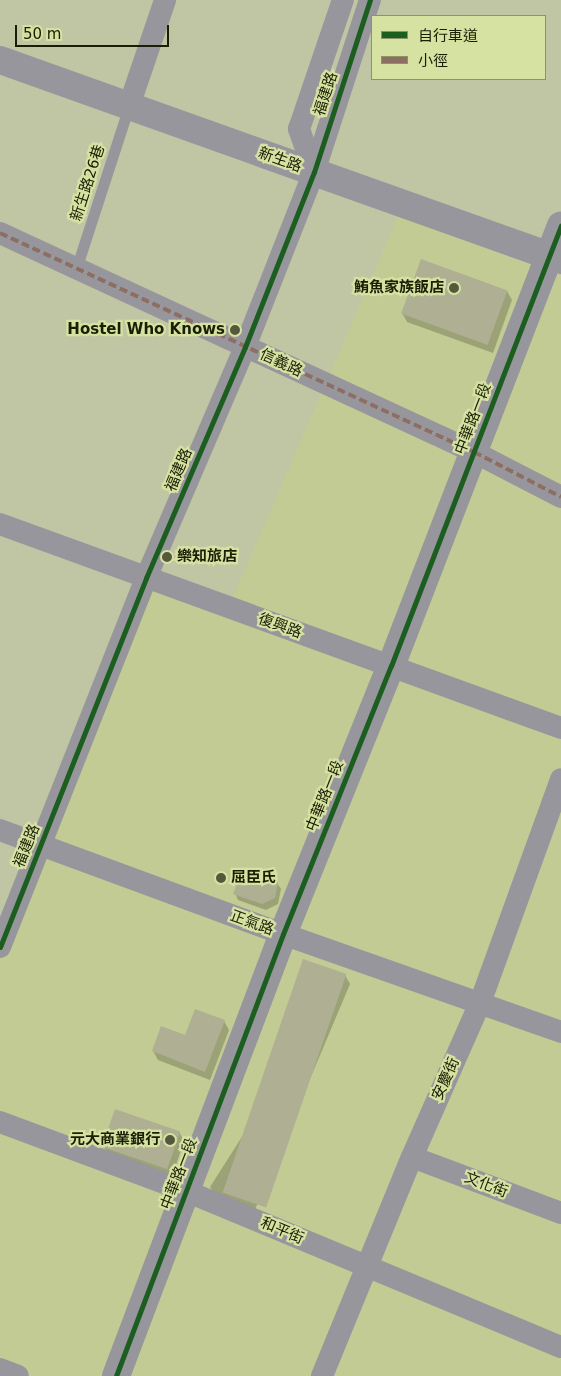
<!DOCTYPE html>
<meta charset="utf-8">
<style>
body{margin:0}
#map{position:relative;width:561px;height:1376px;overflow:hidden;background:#c0c6a3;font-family:"DejaVu Sans","Noto Sans TC",sans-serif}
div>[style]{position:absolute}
.built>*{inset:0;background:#c2cb93}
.shadow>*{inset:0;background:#0003}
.building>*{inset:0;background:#afaf93;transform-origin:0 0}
.service>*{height:11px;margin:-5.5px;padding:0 5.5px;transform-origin:5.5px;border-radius:5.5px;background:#98969d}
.minor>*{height:22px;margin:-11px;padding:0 11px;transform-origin:11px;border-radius:11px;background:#98969d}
.tertiary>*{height:28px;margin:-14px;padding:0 14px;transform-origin:14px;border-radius:14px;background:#98969d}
.quiet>*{height:4px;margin-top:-2px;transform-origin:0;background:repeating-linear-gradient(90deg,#8d6e63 0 8px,transparent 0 12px)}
.cycleway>*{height:5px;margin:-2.5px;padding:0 2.5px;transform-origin:2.5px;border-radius:2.5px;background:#1b5e20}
.dots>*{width:14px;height:14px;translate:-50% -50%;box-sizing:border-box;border:2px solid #d6e2a1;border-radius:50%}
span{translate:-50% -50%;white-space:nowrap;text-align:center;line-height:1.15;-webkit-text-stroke:4.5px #d6e2a1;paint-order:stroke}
.street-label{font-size:15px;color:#1a1e05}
.poi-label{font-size:15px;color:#1a1e05;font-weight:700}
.right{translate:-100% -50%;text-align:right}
.left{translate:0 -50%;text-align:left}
.legend{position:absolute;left:371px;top:15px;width:175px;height:65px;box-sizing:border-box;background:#d6e2a1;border:1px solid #8b9463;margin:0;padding:6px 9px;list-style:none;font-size:15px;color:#1a1e05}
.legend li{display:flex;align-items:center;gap:10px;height:25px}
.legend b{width:25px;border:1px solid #8b9463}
.scale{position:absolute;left:15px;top:25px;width:154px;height:22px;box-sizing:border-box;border:2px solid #1a1e05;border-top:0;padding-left:6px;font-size:15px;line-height:18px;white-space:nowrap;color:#1a1e05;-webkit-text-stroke:4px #d6e2a1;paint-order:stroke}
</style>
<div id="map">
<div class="built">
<div style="clip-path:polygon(400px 212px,561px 275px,561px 1376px,0 1376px,0 936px,145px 568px,231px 602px)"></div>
</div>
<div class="shadow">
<div style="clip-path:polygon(507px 291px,512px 300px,493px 353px,407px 322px,402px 313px)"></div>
<div style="clip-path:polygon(277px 883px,281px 889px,278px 904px,266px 910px,238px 900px,235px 893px)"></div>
<div style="clip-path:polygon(345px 975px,350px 984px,254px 1212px,215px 1196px,210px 1187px)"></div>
<div style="clip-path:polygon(224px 1021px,229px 1030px,210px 1080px,158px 1060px,153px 1051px)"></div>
<div style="clip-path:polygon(179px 1132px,184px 1141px,172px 1177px,109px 1156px,104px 1147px)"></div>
</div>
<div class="building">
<div style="left:421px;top:259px;width:92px;height:58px;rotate:20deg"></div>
<div style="clip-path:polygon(242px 870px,278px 882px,275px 898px,262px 904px,233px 894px)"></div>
<div style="left:303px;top:959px;width:46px;height:247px;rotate:19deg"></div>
<div style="clip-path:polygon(195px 1009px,225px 1020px,205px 1072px,152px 1051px,161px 1026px,185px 1035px)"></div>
<div style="left:115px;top:1109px;width:69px;height:40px;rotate:19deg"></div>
</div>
<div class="service">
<div style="left:76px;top:269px;width:171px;rotate:-72deg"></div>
</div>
<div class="minor">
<div style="left:129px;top:106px;width:112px;rotate:-71.2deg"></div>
<div style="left:314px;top:172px;width:46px;rotate:-109.2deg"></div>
<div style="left:299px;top:129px;width:136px;rotate:-71.2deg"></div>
<div style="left:0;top:233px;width:522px;rotate:24.8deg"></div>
<div style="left:474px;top:452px;width:98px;rotate:27.3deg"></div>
<div style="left:0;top:524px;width:597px;rotate:19.98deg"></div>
<div style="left:0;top:830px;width:302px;rotate:20.2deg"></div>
<div style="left:283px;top:934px;width:295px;rotate:19.4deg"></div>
<div style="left:0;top:947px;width:397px;rotate:-68.4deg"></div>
<div style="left:146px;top:578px;width:251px;rotate:-66.8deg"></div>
<div style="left:245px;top:347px;width:188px;rotate:-68.5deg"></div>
<div style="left:314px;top:172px;width:181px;rotate:-72deg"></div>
<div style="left:0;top:1122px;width:198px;rotate:20.4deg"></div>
<div style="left:186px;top:1191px;width:406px;rotate:22.6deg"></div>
<div style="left:412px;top:1157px;width:159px;rotate:20.6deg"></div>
<div style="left:0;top:1369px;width:19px;rotate:21deg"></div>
<div style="left:322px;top:1376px;width:237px;rotate:-67.7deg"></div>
<div style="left:412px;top:1157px;width:168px;rotate:-66.2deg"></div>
<div style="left:480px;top:1003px;width:238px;rotate:-70.1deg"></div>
</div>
<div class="tertiary">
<div style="left:0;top:60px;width:596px;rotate:19.62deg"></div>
<div style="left:116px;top:1376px;width:472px;rotate:-69.3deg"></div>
<div style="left:283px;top:934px;width:289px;rotate:-68.1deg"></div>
<div style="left:391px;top:666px;width:472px;rotate:-68.9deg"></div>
</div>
<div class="quiet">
<div style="left:0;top:233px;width:522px;rotate:24.8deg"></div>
<div style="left:474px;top:452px;width:98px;rotate:27.3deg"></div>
</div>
<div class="cycleway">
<div style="left:0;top:947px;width:397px;rotate:-68.4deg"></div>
<div style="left:146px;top:578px;width:251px;rotate:-66.8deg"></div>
<div style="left:245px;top:347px;width:188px;rotate:-68.5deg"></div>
<div style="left:314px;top:172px;width:181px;rotate:-72deg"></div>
<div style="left:116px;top:1376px;width:472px;rotate:-69.3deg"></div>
<div style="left:283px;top:934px;width:289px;rotate:-68.1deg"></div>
<div style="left:391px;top:666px;width:472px;rotate:-68.9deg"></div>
</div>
<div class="dots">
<div style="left:454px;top:288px;background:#54593c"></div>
<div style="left:235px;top:330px;background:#54593c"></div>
<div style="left:167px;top:557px;background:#54593c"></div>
<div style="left:221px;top:878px;background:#54593c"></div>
<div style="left:170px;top:1140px;background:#54593c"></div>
</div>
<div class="street-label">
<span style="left:326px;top:94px;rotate:-72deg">福建路</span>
<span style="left:280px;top:160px;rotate:20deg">新生路</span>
<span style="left:88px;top:183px;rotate:-72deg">新生路26巷</span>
<span style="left:281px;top:363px;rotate:25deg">信義路</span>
<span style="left:473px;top:419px;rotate:-69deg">中華路一段</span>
<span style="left:179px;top:470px;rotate:-67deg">福建路</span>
<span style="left:280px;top:626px;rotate:20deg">復興路</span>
<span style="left:325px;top:796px;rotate:-68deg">中華路一段</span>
<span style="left:27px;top:846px;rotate:-68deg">福建路</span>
<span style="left:252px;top:923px;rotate:20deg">正氣路</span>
<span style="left:446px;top:1079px;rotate:-66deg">安慶街</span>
<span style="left:179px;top:1174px;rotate:-69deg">中華路一段</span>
<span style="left:486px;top:1185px;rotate:21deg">文化街</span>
<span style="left:282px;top:1231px;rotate:23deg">和平街</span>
</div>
<div class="poi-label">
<span class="right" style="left:444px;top:288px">鮪魚家族飯店</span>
<span class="right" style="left:225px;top:330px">Hostel Who Knows</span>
<span class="left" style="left:177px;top:557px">樂知旅店</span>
<span class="left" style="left:231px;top:878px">屈臣氏</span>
<span class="right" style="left:160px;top:1140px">元大商業銀行</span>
</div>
<ul class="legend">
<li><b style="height:6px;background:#1b5e20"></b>自行車道</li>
<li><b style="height:6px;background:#8d6e63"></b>小徑</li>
</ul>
<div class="scale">50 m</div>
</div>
